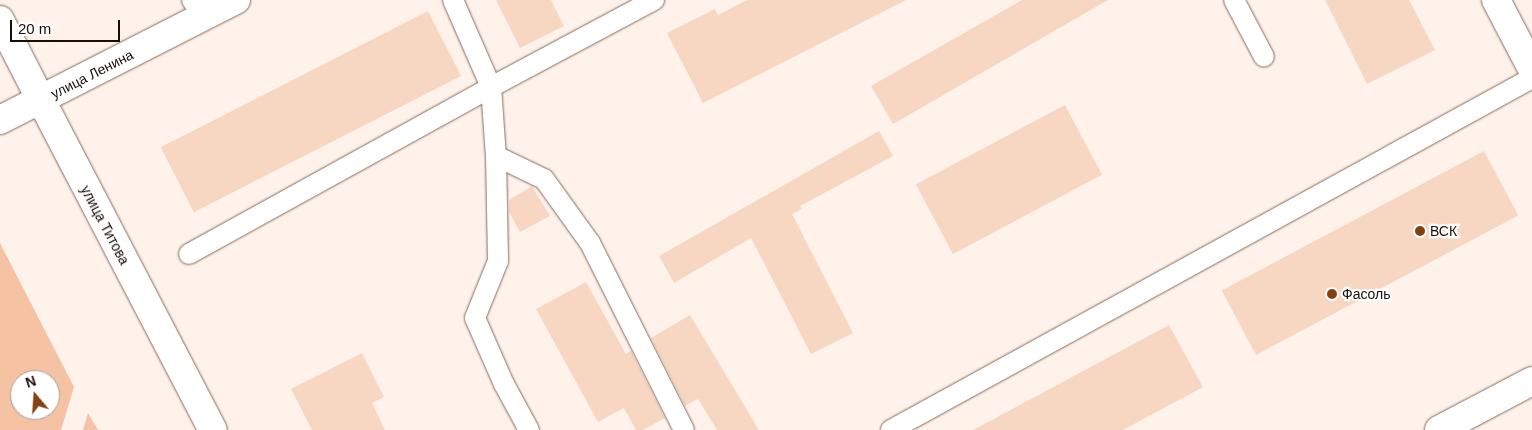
<!DOCTYPE html>
<meta charset="utf-8">
<style>
body{margin:0}
#map{position:relative;width:1532px;height:430px;overflow:hidden;background:#fef2eb;font-family:Arial,sans-serif}
div>[style]{position:absolute}
.green>*{inset:0;background:#f5c2a4}
.building>*{inset:0;background:#f7d6c2;transform-origin:0 0}
.roads{filter:drop-shadow(0 0 1px #866c5e) drop-shadow(0 0 1px #866c5e)}
.lane>*{height:20px;margin:-10px;padding:0 10px;transform-origin:10px;border-radius:10px;background:#fff}
.street>*{height:28px;margin:-14px;padding:0 14px;transform-origin:14px;border-radius:14px;background:#fff}
.secondary>*{height:28px;margin:-14px;padding:0 14px;transform-origin:14px;border-radius:14px;background:#fff}
.dots>*{width:14px;height:14px;translate:-50% -50%;box-sizing:border-box;border:2px solid #fff;border-radius:50%}
span{translate:-50% -50%;white-space:nowrap;text-align:center;line-height:1.15;-webkit-text-stroke:4.5px #fff;paint-order:stroke}
.street-label{font-size:14px;color:#170e08}
.poi-label{font-size:14px;color:#170e08}
.left{translate:0 -50%;text-align:left}
.north{position:absolute;left:10px;top:370px;width:50px;height:50px;box-sizing:border-box;background:#fff;border:1px solid #a29f9c;border-radius:50%;rotate:342deg;font-size:14px;font-weight:700;line-height:20px;text-align:center;color:#170e08}
.north::after{content:'';display:block;margin:auto;width:18px;height:22px;background:#844210;clip-path:polygon(50% 0,100% 100%,50% 72%,0 100%)}
.scale{position:absolute;left:10px;top:20px;width:110px;height:22px;box-sizing:border-box;border:2px solid #170e08;border-top:0;padding-left:6px;font-size:15px;line-height:18px;white-space:nowrap;color:#170e08;-webkit-text-stroke:4px #fff;paint-order:stroke}
</style>
<div id="map">
<div class="green">
<div style="clip-path:polygon(evenodd,0 243px,74px 387px,61px 430px,0 430px,0 243px,20px 380px,50px 380px,50px 410px,20px 410px,20px 380px)"></div>
<div style="clip-path:polygon(88px 413px,98px 430px,83px 430px)"></div>
</div>
<div class="building">
<div style="clip-path:polygon(496px 0,551px 0,564px 26px,520px 48px)"></div>
<div style="clip-path:polygon(747px 0,906px 0,703px 103px,667px 33px,715px 9px,718px 15px)"></div>
<div style="clip-path:polygon(1022px 0,1108px 0,893px 124px,871px 86px)"></div>
<div style="clip-path:polygon(1325px 0,1409px 0,1435px 50px,1367px 84px)"></div>
<div style="left:428px;top:11px;width:73px;height:300px;rotate:63deg"></div>
<div style="left:1065px;top:105px;width:79px;height:169px;rotate:62deg"></div>
<div style="clip-path:polygon(879px 131px,893px 156px,800px 206px,802px 209px,792px 214px,853px 333px,811px 354px,751px 238px,674px 283px,659px 256px)"></div>
<div style="left:1484px;top:151px;width:73px;height:297px;rotate:62deg"></div>
<div style="clip-path:polygon(532px 186px,550px 216px,520px 232px,509px 212px,509px 200px)"></div>
<div style="clip-path:polygon(586px 282px,626px 354px,631px 351px,665px 418px,643px 430px,636px 430px,624px 408px,598px 422px,536px 309px)"></div>
<div style="clip-path:polygon(690px 315px,759px 430px,717px 430px,698px 399px,685px 406px,651px 338px)"></div>
<div style="clip-path:polygon(1169px 325px,1203px 387px,1123px 430px,973px 430px)"></div>
<div style="clip-path:polygon(362px 353px,384px 397px,372px 403px,385px 430px,312px 430px,291px 389px)"></div>
</div>
<div class="roads">
<div class="lane">
<div style="left:192px;top:0;width:20px;rotate:57deg"></div>
<div style="left:453px;top:0;width:95px;rotate:66.4deg"></div>
<div style="left:491px;top:87px;width:69px;rotate:85.9deg"></div>
<div style="left:496px;top:156px;width:53px;rotate:25.6deg"></div>
<div style="left:544px;top:179px;width:79px;rotate:54.3deg"></div>
<div style="left:590px;top:243px;width:209px;rotate:63.3deg"></div>
<div style="left:1234px;top:0;width:64px;rotate:62.2deg"></div>
<div style="left:496px;top:156px;width:105px;rotate:88.9deg"></div>
<div style="left:498px;top:261px;width:61px;rotate:112deg"></div>
<div style="left:475px;top:318px;width:72px;rotate:66.3deg"></div>
<div style="left:504px;top:384px;width:52px;rotate:61.5deg"></div>
<div style="left:189px;top:254px;width:345px;rotate:-28.9deg"></div>
<div style="left:491px;top:87px;width:185px;rotate:-28.1deg"></div>
<div style="left:891px;top:430px;width:731px;rotate:-28.77deg"></div>
</div>
<div class="street">
<div style="left:0;top:20px;width:90px;rotate:62.9deg"></div>
</div>
<div class="secondary">
<div style="left:1496px;top:0;width:78px;rotate:62.4deg"></div>
<div style="left:41px;top:100px;width:372px;rotate:62.5deg"></div>
<div style="left:0;top:120px;width:265px;rotate:-27deg"></div>
<div style="left:1439px;top:430px;width:105px;rotate:-27.8deg"></div>
</div>
</div>
<div class="dots">
<div style="left:1420px;top:231px;background:#844210"></div>
<div style="left:1332px;top:294px;background:#844210"></div>
</div>
<div class="street-label">
<span style="left:92px;top:74px;rotate:-27deg">улица Ленина</span>
<span style="left:105px;top:225px;rotate:62deg">улица Титова</span>
</div>
<div class="poi-label">
<span class="left" style="left:1430px;top:231px">ВСК</span>
<span class="left" style="left:1342px;top:294px">Фасоль</span>
</div>
<div class="north">N</div>
<div class="scale">20 m</div>
</div>
